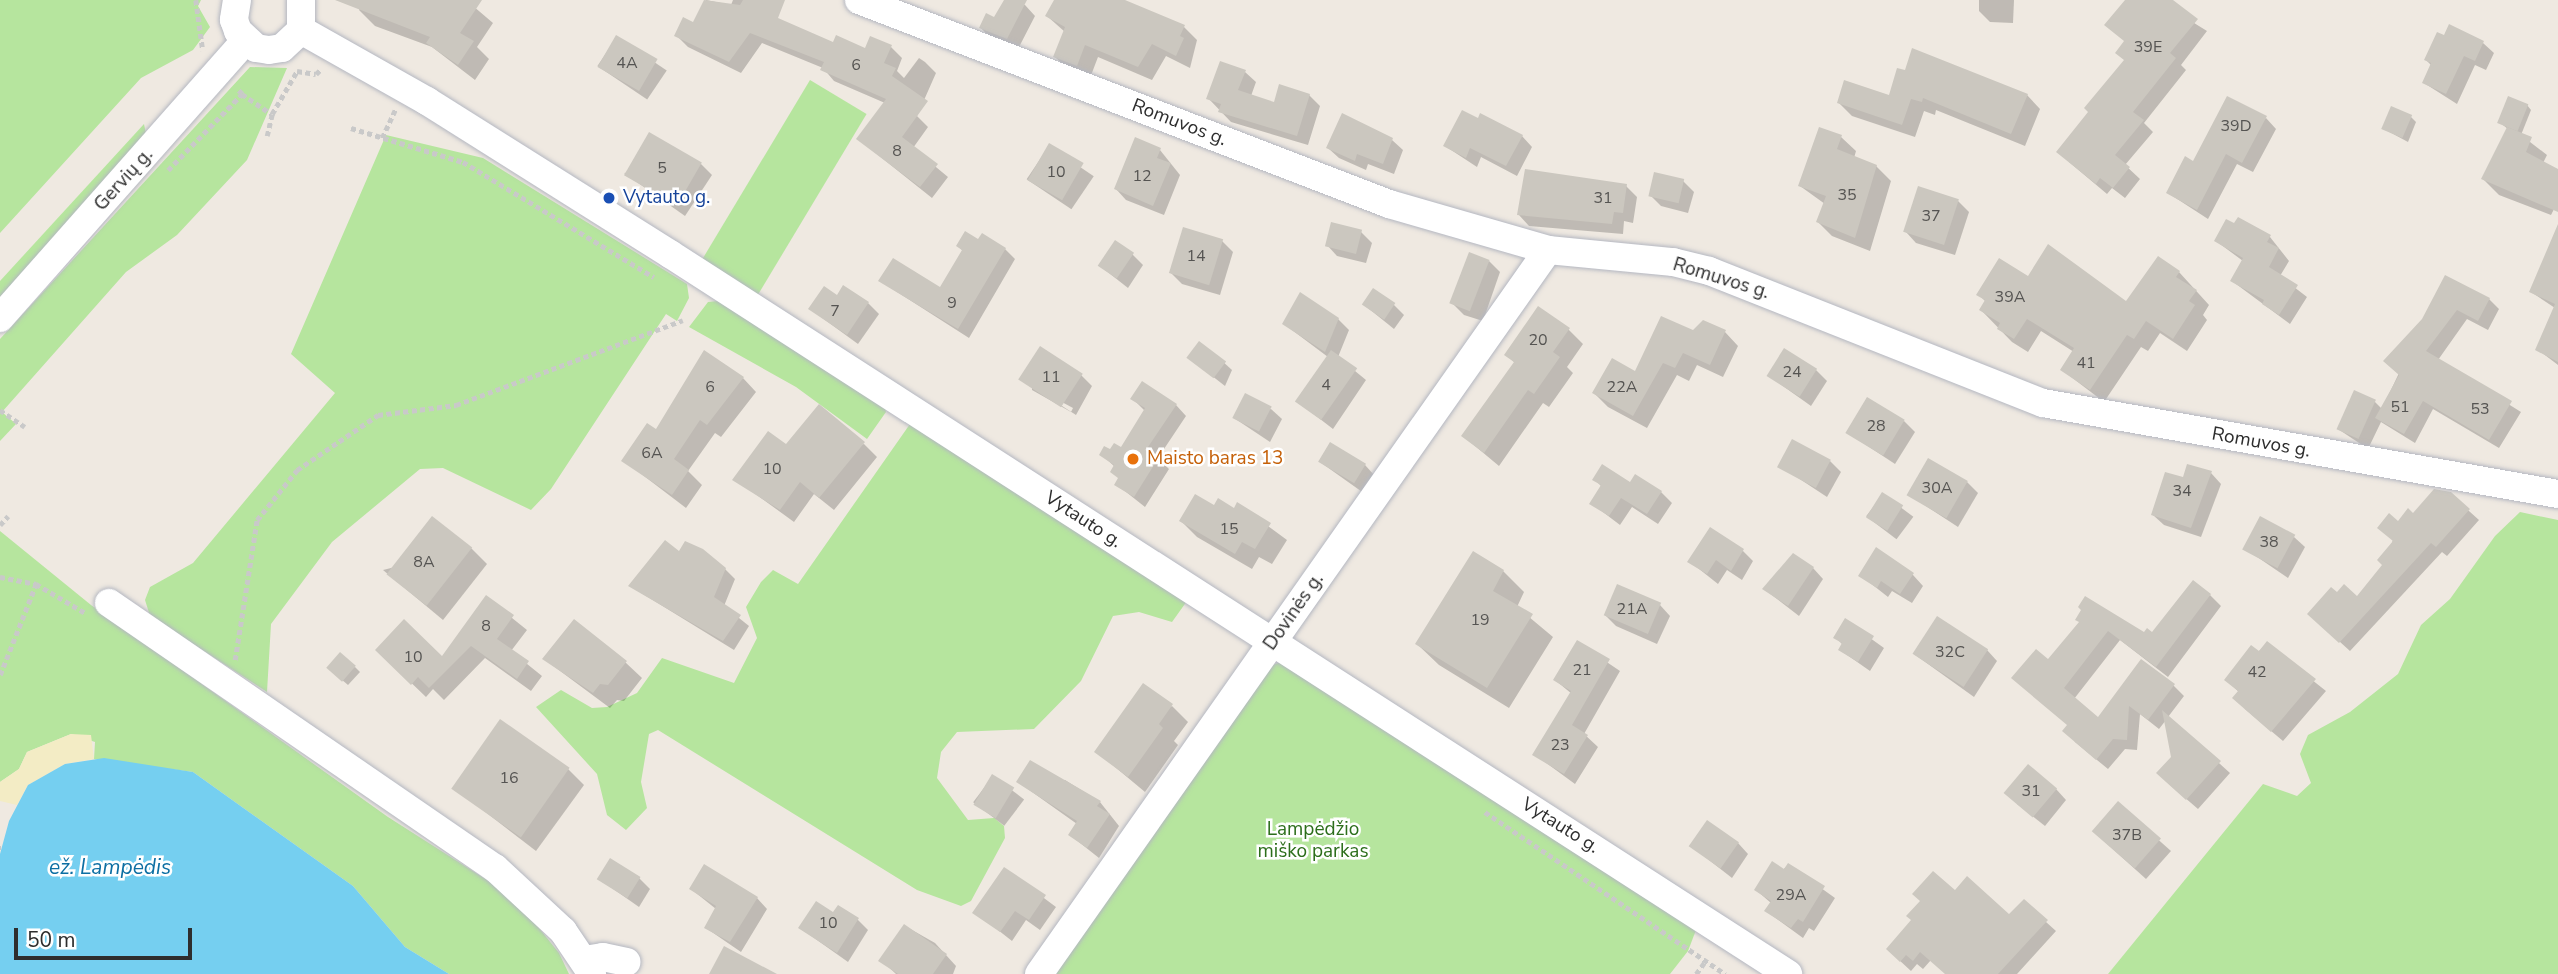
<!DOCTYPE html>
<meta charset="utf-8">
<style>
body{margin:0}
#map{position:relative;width:2558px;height:974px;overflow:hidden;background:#efe9e1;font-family:"Nunito Sans",sans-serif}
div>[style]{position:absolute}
.green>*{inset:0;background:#b6e59e;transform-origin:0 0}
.sand>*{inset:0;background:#f3ecc5}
.water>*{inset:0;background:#75cff0}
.shadow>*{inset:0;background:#0003;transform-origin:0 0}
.building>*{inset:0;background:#cbc7bf;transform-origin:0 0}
.path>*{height:4.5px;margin-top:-2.25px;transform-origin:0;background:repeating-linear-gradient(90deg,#c9c9c9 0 5px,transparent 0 8.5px)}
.roads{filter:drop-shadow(0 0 2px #b4b7c1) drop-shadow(0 0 2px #b4b7c1)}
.street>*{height:28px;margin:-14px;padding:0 14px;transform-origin:14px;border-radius:14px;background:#fff}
.dots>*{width:19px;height:19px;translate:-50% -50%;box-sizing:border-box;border:4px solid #fff;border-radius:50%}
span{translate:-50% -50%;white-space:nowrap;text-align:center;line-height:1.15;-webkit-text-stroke:5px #fff;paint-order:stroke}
.number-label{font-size:16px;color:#555452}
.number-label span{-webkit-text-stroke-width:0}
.street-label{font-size:19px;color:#2e2e2e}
.transit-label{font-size:19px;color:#164399}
.left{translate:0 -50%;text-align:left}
.food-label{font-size:19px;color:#c56008}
.park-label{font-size:19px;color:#2c6e1b}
.water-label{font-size:21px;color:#0d6fa3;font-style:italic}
.scale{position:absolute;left:14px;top:928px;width:178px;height:32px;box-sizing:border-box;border:4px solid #2e2e2e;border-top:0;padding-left:9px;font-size:21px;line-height:24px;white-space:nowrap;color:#2e2e2e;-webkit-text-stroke:5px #fff;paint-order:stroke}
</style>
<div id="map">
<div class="green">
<div style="clip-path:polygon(0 0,201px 0,198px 6px,210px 27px,193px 50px,141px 78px,0 233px)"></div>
<div style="clip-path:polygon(250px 67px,287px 68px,247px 160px,177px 235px,126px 272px,2px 412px,16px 424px,0 441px,0 339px)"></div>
<div style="left:810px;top:80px;width:66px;height:211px;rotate:31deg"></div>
<div style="clip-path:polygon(144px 124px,146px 134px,0 297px,0 281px)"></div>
<div style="clip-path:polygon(386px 135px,483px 158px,687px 284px,689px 298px,677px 321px,666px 314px,551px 489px,531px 510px,443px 468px,420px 469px,332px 542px,271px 624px,267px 692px,150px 616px,145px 600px,150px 587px,193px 563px,335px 393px,291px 354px)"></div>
<div style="clip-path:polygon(718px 301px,883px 401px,886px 412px,867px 439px,796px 387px,689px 327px,708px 302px)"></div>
<div style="clip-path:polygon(910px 424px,1187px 601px,1172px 622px,1139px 612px,1113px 616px,1081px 681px,1034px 729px,957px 732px,941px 752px,937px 778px,968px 820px,994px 818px,1004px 826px,1005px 838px,971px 901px,961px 906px,917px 890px,658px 730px,649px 734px,641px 782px,647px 808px,626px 830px,607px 815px,597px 774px,536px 707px,561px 690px,592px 708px,607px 707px,637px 693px,662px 658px,734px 683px,757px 638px,746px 607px,761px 582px,773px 570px,798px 584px)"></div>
<div style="clip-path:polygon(2520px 512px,2558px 520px,2558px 974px,2108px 974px,2263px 784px,2297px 796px,2311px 783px,2300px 754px,2308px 735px,2350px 712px,2398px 674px,2421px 625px,2450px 599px,2495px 536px)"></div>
<div style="clip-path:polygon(0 531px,91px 605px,388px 817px,515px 898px,559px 953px,569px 974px,449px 974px,405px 947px,353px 886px,193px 772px,94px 759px,95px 742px,71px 734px,27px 752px,19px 769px,0 782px)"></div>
<div style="clip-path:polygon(1281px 662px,1696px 930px,1688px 951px,1670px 974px,1055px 974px,1270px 666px)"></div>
</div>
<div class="sand">
<div style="clip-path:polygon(71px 734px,91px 735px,94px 759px,65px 764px,28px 785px,17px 805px,0 801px,0 782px,19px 769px,27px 752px)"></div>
</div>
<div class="water">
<div style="clip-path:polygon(104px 758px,193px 772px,353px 886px,405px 947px,449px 974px,0 974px,0 854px,9px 821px,28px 785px,65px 764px)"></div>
</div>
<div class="shadow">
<div style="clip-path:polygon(363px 0,466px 0,493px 23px,477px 47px,489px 59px,475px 80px,432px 47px,375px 26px,359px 10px)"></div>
<div style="clip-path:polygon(706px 0,731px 5px,733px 0,769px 0,762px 15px,834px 44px,866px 50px,891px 47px,902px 58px,897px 71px,904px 78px,919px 58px,925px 62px,936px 73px,917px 116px,928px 127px,913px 148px,948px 177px,932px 198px,858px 139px,885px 103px,834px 81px,823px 68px,762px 43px,741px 73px,688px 47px,676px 35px,694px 24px)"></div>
<div style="clip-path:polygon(1006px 0,1025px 5px,1035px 16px,1018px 49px,991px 39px,981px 28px,995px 20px)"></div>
<div style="clip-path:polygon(1056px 0,1112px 0,1184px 27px,1197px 40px,1190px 68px,1166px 56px,1152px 80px,1098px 57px,1090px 78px,1069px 70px,1055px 57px,1065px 32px,1047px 16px)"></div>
<div style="clip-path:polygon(1979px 0,2014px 0,2013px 23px,1990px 22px,1979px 11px)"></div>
<div style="clip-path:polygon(2127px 0,2157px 0,2207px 31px,2181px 65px,2186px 70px,2144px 123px,2153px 132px,2125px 165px,2140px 179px,2125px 198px,2112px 188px,2107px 194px,2069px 162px,2090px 112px,2125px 61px,2126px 42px,2107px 25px)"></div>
<div style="left:617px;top:37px;width:60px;height:35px;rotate:34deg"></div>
<div style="clip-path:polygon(2483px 43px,2494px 53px,2486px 70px,2475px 65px,2457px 104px,2424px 83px,2432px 66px,2426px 60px)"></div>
<div style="clip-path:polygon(1245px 72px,1256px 82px,1251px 96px,1275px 104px,1309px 95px,1320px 106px,1308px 145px,1231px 122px,1208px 98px)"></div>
<div style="clip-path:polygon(2027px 95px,2040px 109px,2025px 146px,1936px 110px,1935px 115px,1924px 111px,1915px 137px,1852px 116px,1839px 103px,1890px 97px)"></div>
<div style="clip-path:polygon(2527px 105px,2531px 110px,2521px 135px,2547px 155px,2543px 163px,2558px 174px,2558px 201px,2551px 215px,2499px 195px,2483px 179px,2508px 129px,2499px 122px)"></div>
<div style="clip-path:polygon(2411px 117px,2416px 122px,2408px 142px,2384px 129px)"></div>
<div style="clip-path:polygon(2266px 118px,2276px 129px,2253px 172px,2237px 164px,2208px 219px,2168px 193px,2194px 163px)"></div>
<div style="clip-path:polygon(1479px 120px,1522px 136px,1532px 147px,1517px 176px,1481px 157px,1477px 167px,1445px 146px)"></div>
<div style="clip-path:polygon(1820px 129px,1841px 137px,1856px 151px,1854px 158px,1876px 166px,1891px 181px,1870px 251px,1832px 236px,1818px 222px,1825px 204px,1800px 186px)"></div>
<div style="clip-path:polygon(1392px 140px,1403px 150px,1394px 174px,1368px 164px,1366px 170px,1339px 158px,1328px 148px)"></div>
<div style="left:1049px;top:146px;width:54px;height:40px;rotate:34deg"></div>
<div style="clip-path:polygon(1160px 150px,1180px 175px,1164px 215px,1126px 200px,1116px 189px)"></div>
<div style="clip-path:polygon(701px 164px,712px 175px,685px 216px,624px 173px)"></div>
<div style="clip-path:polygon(1683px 181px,1694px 192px,1688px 213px,1661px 206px,1650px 195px)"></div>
<div style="clip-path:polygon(1626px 186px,1637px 197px,1633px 223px,1624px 221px,1623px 234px,1529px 226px,1519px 215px)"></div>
<div style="clip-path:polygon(1958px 201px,1969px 212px,1955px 255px,1916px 243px,1906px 232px)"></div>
<div style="clip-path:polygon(2558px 227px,2558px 365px,2537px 349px,2555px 308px,2531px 292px)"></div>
<div style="clip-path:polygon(1361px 232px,1372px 243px,1366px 263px,1337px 256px,1327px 245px)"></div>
<div style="clip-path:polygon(2270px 237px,2289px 261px,2280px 276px,2307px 297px,2290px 324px,2232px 281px,2243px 261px,2216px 241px)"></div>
<div style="clip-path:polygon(979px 241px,1005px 249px,1015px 259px,969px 338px,880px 281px,940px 290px,964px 252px,958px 246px)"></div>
<div style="clip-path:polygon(1222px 241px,1233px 252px,1220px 295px,1182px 284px,1171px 273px)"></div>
<div style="clip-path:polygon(1132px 254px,1143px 265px,1128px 288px,1100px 266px)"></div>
<div style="clip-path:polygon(1489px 261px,1500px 272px,1483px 321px,1464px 315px,1453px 304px)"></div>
<div style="clip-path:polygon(2179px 272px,2209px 305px,2203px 315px,2207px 320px,2187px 351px,2160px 333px,2148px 351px,2141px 347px,2104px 402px,2062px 370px,2074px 352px,2041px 331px,2028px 352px,2012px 342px,1981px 310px,1986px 302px,1978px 294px,2029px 278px,2126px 303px)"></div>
<div style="clip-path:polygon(2489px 299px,2499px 309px,2488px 330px,2467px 319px,2438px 360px,2521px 412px,2499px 448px,2433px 409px,2415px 443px,2381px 422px,2368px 449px,2338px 429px,2374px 401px,2382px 409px,2424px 320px)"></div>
<div style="clip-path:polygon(868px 303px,879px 314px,858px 344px,810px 309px)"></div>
<div style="clip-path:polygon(1363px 304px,1393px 304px,1404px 315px,1394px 329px)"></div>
<div style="clip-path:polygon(1338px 319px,1349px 330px,1338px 357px,1366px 380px,1333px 429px,1298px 402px,1328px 357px,1284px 324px)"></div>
<div style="clip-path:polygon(1568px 329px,1583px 344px,1567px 367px,1573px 373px,1549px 407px,1543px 403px,1499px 466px,1463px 436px,1515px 363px,1507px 355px)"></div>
<div style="clip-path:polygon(1694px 332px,1725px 332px,1738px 346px,1723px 377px,1697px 365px,1689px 381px,1677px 375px,1647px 428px,1608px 407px,1594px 393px,1636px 374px)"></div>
<div style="clip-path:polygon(1189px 358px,1221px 360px,1232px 370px,1225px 386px)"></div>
<div style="clip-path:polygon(1816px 370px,1827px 381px,1811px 406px,1769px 376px)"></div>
<div style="clip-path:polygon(evenodd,1081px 375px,1092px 386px,1076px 415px,1022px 380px,1081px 375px,1032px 386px,1073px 408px,1071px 412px,1032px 390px,1032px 386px)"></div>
<div style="clip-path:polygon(743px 378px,756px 392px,721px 437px,715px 433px,688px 471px,702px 485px,686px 508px,623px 460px,657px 431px)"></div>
<div style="clip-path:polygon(1133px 399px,1176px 405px,1186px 416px,1158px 458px,1169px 469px,1145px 507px,1116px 484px,1120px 479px,1115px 467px,1102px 455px,1121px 450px,1145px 411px)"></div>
<div style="clip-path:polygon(1271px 409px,1282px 419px,1270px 442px,1234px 418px)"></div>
<div style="clip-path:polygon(1904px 421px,1915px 432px,1895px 464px,1848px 433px)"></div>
<div style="clip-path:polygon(864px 444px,877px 457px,834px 510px,814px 494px,794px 522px,735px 479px)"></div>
<div style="clip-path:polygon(1830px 461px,1841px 472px,1827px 497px,1780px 466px)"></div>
<div style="clip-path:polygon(1320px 462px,1365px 465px,1375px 476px,1365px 494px)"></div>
<div style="clip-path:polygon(2211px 473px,2221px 484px,2201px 537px,2164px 525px,2153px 515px,2184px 480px)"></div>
<div style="clip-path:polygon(1594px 479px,1661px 492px,1672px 503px,1658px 524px,1632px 507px,1620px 525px,1591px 503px,1602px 487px)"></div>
<div style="clip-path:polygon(1967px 482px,1978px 493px,1958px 527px,1909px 495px)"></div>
<div style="left:1883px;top:494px;width:38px;height:28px;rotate:37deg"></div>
<div style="clip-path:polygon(2450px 494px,2479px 520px,2447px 556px,2442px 552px,2350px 651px,2319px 623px,2337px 595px,2357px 599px,2384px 565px,2399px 523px)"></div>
<div style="clip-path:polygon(1238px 504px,1287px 540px,1272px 564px,1259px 557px,1252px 569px,1197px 537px,1181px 521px,1214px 508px,1234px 510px)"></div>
<div style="clip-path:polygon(2294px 537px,2305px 547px,2288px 578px,2244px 548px)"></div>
<div style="clip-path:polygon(471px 548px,487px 564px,443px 620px,383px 570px)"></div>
<div style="clip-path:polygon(1743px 551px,1753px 561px,1742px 580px,1727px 570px,1718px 584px,1689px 561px)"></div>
<div style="clip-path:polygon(679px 553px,725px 569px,735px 579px,724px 606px,749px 626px,734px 650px,630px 586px)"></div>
<div style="clip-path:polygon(1813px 568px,1823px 579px,1799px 616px,1764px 589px)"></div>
<div style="clip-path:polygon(1503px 571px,1524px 592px,1517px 607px,1553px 637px,1509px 708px,1439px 665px,1417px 644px)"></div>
<div style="clip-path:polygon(1860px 575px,1913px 575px,1923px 586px,1912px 603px,1892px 591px,1888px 597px)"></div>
<div style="clip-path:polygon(2210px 595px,2221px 606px,2168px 677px,2120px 640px,2074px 699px,2098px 719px,2173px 685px,2184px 696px,2168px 717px,2230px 773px,2198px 809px,2169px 784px,2172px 758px,2166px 720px,2159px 729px,2140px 714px,2137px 750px,2125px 749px,2108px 769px,2075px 742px,2048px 662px,2081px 623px,2153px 634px)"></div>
<div style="clip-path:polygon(486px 597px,527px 630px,511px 651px,542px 676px,531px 691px,485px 658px,444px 700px,433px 689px,426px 697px,377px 650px,443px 659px)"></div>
<div style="clip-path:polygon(1660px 605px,1670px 616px,1657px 644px,1616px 626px,1605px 615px)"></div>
<div style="clip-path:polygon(1845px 620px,1884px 648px,1870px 671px,1840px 650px,1843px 645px,1835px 637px)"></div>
<div style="clip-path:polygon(1577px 642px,1620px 671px,1584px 734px,1598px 747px,1575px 784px,1534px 754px,1572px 694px,1555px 680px)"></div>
<div style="clip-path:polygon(2267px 644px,2326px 691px,2283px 741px,2245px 709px,2239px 692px,2226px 680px)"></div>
<div style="clip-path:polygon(1987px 650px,1997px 661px,1974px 697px,1914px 654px)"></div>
<div style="clip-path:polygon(544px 659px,625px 662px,642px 678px,624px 701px,617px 700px,610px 708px)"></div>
<div style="clip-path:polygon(355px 667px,360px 672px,348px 685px,334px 673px)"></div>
<div style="clip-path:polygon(1172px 706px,1188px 722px,1174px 741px,1178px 745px,1145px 792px,1097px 752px)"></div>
<div style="clip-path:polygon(568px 769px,584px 785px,536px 851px,453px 787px)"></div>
<div style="left:993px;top:776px;width:39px;height:33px;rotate:37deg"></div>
<div style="clip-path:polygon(1065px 780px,1100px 802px,1119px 826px,1099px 858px,1070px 835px,1077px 824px,1018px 782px)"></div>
<div style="clip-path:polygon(2056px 789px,2066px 800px,2045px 826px,2017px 804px)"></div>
<div style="clip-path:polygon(2118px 804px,2171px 851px,2146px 879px,2105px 842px)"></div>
<div style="clip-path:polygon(1738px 843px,1748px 854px,1732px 878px,1691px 846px)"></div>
<div style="clip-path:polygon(1789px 865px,1835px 898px,1814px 931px,1809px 928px,1803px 938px,1766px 911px,1771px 903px,1756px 890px)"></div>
<div style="clip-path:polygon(1005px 869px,1056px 907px,1040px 930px,1026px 920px,1012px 941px,975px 912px)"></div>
<div style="clip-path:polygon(639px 878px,650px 889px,639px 907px,599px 879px)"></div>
<div style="clip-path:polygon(691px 889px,757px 898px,767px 909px,741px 952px,706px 928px,716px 909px)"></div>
<div style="clip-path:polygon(1955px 892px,2009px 917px,2046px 922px,2056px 931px,2017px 974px,1946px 974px,1931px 960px,1923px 969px,1917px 964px,1911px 971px,1898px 959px)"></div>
<div style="clip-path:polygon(834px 914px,857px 919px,868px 930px,848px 962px,800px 928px)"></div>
<div style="clip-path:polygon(905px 926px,935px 943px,956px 966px,953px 974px,896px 974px,881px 960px)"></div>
</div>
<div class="building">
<div style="clip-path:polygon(335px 0,482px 0,460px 33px,474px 41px,458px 65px,426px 43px,430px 37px)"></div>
<div style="clip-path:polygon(704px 0,740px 5px,743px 0,785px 0,778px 18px,833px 42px,836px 35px,865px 48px,870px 36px,892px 45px,884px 63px,896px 68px,892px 76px,928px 101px,902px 137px,938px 164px,920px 187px,856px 139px,886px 99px,820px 70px,824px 62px,750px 33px,729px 62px,674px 36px,683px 17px,693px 22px)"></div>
<div style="clip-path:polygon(1004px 0,1027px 0,1007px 39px,979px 28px,986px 13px,994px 17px)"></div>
<div style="clip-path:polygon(1054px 0,1125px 0,1185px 25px,1180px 36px,1184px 38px,1176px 56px,1152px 44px,1138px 67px,1085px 45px,1077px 66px,1053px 57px,1065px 27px,1045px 16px)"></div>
<div style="clip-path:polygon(2125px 0,2173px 0,2198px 19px,2170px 53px,2176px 58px,2133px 112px,2144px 120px,2115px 155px,2130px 167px,2113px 188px,2100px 178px,2096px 184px,2056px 152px,2088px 112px,2084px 108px,2124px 60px,2115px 53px,2124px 41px,2104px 25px)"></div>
<div style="clip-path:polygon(2449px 24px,2484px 41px,2475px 61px,2464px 56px,2446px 94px,2422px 83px,2431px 63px,2424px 60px,2437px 32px,2444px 35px)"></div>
<div style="left:616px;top:35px;width:48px;height:37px;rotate:30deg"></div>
<div style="clip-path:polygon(1912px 48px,2028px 94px,2011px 134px,1923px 98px,1922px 102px,1911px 99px,1902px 125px,1837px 103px,1844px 80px,1889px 95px,1897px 68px,1905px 70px)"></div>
<div style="clip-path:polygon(1220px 61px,1246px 70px,1238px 90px,1274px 102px,1279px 84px,1310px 94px,1297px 136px,1218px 112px,1221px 104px,1206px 99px)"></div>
<div style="clip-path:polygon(2227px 96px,2267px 116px,2242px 163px,2226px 154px,2197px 210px,2166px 193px,2185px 156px,2193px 161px)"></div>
<div style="left:2508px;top:96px;width:22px;height:29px;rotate:22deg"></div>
<div style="left:2391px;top:106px;width:23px;height:25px;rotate:23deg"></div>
<div style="clip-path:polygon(1462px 110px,1478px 118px,1480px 113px,1523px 135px,1506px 166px,1470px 148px,1466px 158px,1443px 146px)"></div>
<div style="clip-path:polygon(1342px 113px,1393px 138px,1383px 164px,1357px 154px,1355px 161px,1326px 148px)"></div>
<div style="clip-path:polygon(1819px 127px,1842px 135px,1837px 149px,1877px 165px,1855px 238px,1816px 222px,1826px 196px,1798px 186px)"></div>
<div style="clip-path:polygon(2507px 127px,2532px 137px,2526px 152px,2558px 169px,2558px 212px,2481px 179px)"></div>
<div style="left:649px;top:132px;width:61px;height:50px;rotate:30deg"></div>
<div style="clip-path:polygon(1135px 137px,1161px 148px,1157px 158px,1171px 163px,1153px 206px,1114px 189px)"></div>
<div style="left:1049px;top:143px;width:40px;height:43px;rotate:30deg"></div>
<div style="clip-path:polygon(1525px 169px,1627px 184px,1623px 213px,1614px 212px,1612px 224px,1517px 215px)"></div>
<div style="left:1654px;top:172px;width:31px;height:25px;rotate:13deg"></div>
<div style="left:1918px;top:186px;width:43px;height:48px;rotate:18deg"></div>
<div style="clip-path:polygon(2238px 217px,2271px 235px,2267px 242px,2279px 248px,2269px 267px,2298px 285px,2279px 315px,2262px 304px,2264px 300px,2230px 281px,2243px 258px,2214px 241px,2226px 219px,2234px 223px)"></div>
<div style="left:1331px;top:222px;width:32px;height:25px;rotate:14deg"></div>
<div style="clip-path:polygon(2558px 224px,2558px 362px,2535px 350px,2555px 304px,2529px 292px)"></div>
<div style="left:1183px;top:227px;width:42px;height:48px;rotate:17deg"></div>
<div style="clip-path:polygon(965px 231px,978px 239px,982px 233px,1006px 248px,958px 329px,878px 281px,893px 258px,940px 287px,962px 250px,956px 246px)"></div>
<div style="left:1115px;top:240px;width:23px;height:31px;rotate:34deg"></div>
<div style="clip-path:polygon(2048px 244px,2126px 301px,2158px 256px,2180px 271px,2176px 277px,2197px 290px,2189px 301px,2195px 305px,2173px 339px,2146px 321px,2134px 339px,2127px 335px,2090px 390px,2060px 370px,2074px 348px,2027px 319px,2014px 339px,1997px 329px,2000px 323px,1979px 310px,1985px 300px,1976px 295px,1999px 258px,2028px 276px)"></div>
<div style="left:1469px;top:252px;width:22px;height:55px;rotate:21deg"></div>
<div style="clip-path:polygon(2445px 275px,2490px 298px,2478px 321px,2457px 310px,2426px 351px,2512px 401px,2489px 440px,2423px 401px,2404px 434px,2375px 418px,2399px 375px,2383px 361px,2422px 319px)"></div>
<div style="clip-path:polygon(843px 285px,869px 302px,847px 335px,808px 309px,824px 286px,837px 295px)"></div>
<div style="left:1373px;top:288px;width:27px;height:20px;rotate:34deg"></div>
<div style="clip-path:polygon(1300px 292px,1339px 318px,1325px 352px,1282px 324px)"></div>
<div style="clip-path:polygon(1538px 306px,1570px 328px,1553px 352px,1560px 357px,1534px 394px,1528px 390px,1484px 453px,1461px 436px,1514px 362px,1504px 355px)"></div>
<div style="clip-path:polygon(1661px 316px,1693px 330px,1703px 320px,1726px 330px,1710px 365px,1683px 353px,1675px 368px,1663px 363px,1633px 416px,1592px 393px,1612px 358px,1635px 371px)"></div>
<div style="left:1199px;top:341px;width:34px;height:21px;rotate:37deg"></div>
<div style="left:1040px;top:346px;width:51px;height:40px;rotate:33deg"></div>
<div style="left:1784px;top:348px;width:39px;height:33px;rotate:32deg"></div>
<div style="clip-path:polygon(704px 350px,744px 377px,707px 425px,700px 420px,674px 459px,689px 470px,672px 495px,621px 461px,647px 423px,656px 429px)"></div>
<div style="left:1331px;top:350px;width:32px;height:63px;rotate:35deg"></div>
<div style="clip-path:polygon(1142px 381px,1177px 404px,1148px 447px,1159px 457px,1134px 497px,1114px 485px,1118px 478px,1110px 472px,1114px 465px,1099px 455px,1104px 446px,1110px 449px,1114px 443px,1121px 447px,1145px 408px,1130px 399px)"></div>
<div style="left:2354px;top:390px;width:24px;height:43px;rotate:24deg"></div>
<div style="left:1245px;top:393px;width:30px;height:28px;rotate:27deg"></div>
<div style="left:1867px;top:397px;width:44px;height:42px;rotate:31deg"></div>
<div style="clip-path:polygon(819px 404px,865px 442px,819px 498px,800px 482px,780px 510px,732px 480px,768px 431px,786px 444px)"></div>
<div style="left:1792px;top:439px;width:44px;height:32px;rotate:28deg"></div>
<div style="left:1330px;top:442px;width:42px;height:23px;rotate:31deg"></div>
<div style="left:1928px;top:458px;width:46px;height:43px;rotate:30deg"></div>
<div style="clip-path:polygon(1602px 464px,1630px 482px,1635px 474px,1662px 491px,1647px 514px,1621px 498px,1609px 516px,1589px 504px,1601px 485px,1592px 480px)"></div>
<div style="clip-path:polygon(2187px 464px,2212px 471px,2191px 528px,2151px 515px,2165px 472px,2183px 477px)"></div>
<div style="clip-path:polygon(2434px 489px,2451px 492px,2470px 509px,2436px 547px,2431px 543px,2339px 643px,2307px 614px,2331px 587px,2337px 592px,2344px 584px,2357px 596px,2382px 565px,2377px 560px,2393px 541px,2377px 528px,2389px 513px,2398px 521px,2408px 508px,2413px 513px)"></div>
<div style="left:1882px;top:492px;width:25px;height:30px;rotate:32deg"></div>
<div style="clip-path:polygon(1195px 494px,1214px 505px,1218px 498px,1234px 508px,1237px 502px,1271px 523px,1255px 549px,1242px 542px,1235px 554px,1179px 521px)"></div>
<div style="left:432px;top:516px;width:51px;height:74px;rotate:38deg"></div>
<div style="left:2260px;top:516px;width:40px;height:38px;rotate:28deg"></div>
<div style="clip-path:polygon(1710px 527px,1744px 549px,1731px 571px,1716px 560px,1707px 574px,1687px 562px)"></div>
<div style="clip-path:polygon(665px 540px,679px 551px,685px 541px,703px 549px,726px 568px,714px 597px,741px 615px,723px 641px,628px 586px)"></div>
<div style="clip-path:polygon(1876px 547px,1914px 573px,1900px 594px,1881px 581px,1877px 588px,1858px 576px)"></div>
<div style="clip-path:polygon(1473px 551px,1504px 570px,1493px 591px,1533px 614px,1487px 688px,1415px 644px)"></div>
<div style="clip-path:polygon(1793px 553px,1814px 567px,1788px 606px,1762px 589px)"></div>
<div style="clip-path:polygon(2193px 580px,2211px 594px,2156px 667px,2108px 631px,2064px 688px,2098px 717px,2141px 659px,2175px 684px,2148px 720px,2129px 706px,2127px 740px,2113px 739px,2096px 760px,2062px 731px,2067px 725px,2011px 678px,2036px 649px,2048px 659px,2079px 622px,2075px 620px,2081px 610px,2078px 607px,2085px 596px,2144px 632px,2147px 628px,2152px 632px)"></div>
<div style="left:1617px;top:584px;width:48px;height:34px;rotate:23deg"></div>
<div style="clip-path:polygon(486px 595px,514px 615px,497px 639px,529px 661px,517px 679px,471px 646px,429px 688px,418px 677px,411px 685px,375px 650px,404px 619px,442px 656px)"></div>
<div style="left:1937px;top:616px;width:61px;height:45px;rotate:33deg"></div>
<div style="clip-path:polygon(1845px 618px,1874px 636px,1858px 662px,1838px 650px,1842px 643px,1833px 638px)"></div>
<div style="clip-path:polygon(574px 619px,627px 661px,608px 685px,600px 684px,593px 693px,542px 659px)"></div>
<div style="clip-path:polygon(1577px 640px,1610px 659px,1572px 725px,1588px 735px,1564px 774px,1532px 755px,1571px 691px,1553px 680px)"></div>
<div style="clip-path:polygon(2267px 641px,2316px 679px,2271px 732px,2232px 698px,2238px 691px,2224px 680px,2251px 645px,2259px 651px)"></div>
<div style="left:340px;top:652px;width:21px;height:21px;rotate:41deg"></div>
<div style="clip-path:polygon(1143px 683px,1173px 704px,1159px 724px,1163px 728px,1128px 777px,1094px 752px)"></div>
<div style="clip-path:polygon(2162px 710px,2221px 761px,2186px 800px,2156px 773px,2171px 757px)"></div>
<div style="left:500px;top:719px;width:85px;height:85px;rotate:35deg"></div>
<div style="clip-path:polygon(1030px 760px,1101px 801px,1097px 806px,1110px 814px,1087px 848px,1068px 835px,1077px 821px,1016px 782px)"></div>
<div style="left:2028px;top:764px;width:38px;height:38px;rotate:40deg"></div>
<div style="left:992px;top:774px;width:26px;height:36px;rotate:31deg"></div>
<div style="left:2118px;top:801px;width:57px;height:40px;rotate:41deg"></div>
<div style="left:1707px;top:820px;width:39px;height:32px;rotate:35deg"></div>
<div style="left:610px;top:858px;width:36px;height:25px;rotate:32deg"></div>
<div style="clip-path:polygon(1772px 861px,1784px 869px,1788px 863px,1825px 886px,1803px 922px,1798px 919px,1791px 928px,1764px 911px,1771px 901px,1754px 890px)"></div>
<div style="clip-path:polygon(704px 864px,758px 897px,730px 942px,704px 928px,716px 906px,689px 889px)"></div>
<div style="clip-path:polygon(1004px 867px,1046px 895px,1029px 920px,1015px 911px,1000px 932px,972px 913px)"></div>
<div style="clip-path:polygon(1933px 871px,1955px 890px,1967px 876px,2009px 914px,2024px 899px,2048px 920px,1998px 974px,1945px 974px,1920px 952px,1913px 961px,1906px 955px,1900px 962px,1886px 949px,1911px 920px,1906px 916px,1920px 901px,1912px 894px)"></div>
<div style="clip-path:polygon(816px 901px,833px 912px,838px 905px,859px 918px,837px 953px,798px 928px)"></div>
<div style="clip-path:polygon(904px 924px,947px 954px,933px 974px,898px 974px,878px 961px)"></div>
<div style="clip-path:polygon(724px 946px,777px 974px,709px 974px)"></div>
</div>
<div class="path">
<div style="left:196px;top:0;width:51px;rotate:82.2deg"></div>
<div style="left:242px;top:94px;width:36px;rotate:34deg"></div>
<div style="left:351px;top:128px;width:117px;rotate:16.9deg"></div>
<div style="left:463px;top:162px;width:223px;rotate:31.1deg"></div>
<div style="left:267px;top:136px;width:23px;rotate:-77deg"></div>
<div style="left:272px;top:114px;width:50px;rotate:-59.8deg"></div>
<div style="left:297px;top:71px;width:19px;rotate:9deg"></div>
<div style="left:316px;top:74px;width:6px;rotate:-45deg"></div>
<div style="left:382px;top:138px;width:31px;rotate:-65deg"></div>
<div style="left:168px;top:170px;width:106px;rotate:-45.8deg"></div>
<div style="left:242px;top:94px;width:8px;rotate:-135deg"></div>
<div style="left:0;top:410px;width:30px;rotate:34deg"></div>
<div style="left:0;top:525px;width:12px;rotate:-48deg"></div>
<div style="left:0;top:577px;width:37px;rotate:11deg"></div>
<div style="left:36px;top:584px;width:59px;rotate:30.5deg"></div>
<div style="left:235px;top:660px;width:142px;rotate:-81.1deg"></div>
<div style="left:257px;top:520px;width:64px;rotate:-51.3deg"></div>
<div style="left:297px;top:470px;width:98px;rotate:-34.2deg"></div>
<div style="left:378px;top:415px;width:79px;rotate:-7.3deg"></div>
<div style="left:456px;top:405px;width:242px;rotate:-20.5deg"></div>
<div style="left:0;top:675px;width:98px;rotate:-68.4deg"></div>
<div style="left:1485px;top:812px;width:290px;rotate:34deg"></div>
<div style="left:0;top:848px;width:1px"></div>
<div style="left:1696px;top:974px;width:17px;rotate:-54deg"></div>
</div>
<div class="roads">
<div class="street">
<div style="left:237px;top:0;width:20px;rotate:99deg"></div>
<div style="left:234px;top:20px;width:12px;rotate:70deg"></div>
<div style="left:238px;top:31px;width:25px;rotate:43deg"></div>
<div style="left:256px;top:48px;width:13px;rotate:9deg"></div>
<div style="left:269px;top:50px;width:13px;rotate:-9deg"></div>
<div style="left:282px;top:48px;width:26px;rotate:-43deg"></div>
<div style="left:301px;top:30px;width:30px;rotate:-90deg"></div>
<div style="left:859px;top:0;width:568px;rotate:21.05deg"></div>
<div style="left:1389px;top:204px;width:166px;rotate:16.1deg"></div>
<div style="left:1548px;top:250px;width:126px;rotate:5.5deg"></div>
<div style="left:1673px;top:262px;width:37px;rotate:14deg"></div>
<div style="left:1709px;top:271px;width:359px;rotate:21.6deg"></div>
<div style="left:2043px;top:403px;width:523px;rotate:10.02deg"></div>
<div style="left:301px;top:30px;width:145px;rotate:29.4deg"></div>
<div style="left:427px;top:101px;width:287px;rotate:32.2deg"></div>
<div style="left:670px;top:254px;width:1330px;rotate:32.78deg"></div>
<div style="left:0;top:318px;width:370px;rotate:-48.5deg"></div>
<div style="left:109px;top:603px;width:468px;rotate:34.5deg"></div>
<div style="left:495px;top:868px;width:93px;rotate:42.8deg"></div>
<div style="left:563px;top:931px;width:52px;rotate:56deg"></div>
<div style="left:584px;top:960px;width:19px;rotate:-9deg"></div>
<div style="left:603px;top:957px;width:24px;rotate:12deg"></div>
<div style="left:1039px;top:974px;width:885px;rotate:-54.89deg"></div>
</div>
</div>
<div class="dots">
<div style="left:609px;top:198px;background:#1a4fb4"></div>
<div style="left:1133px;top:459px;background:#e8710a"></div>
</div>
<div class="number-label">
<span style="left:2148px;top:47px">39E</span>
<span style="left:627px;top:63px">4A</span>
<span style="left:856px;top:65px">6</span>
<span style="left:2236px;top:126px">39D</span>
<span style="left:897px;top:151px">8</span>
<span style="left:662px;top:168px">5</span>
<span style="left:1056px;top:172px">10</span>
<span style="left:1142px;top:176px">12</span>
<span style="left:1847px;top:195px">35</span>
<span style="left:1603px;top:198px">31</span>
<span style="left:1931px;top:216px">37</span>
<span style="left:1196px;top:256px">14</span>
<span style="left:2010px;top:297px">39A</span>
<span style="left:952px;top:303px">9</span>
<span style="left:835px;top:311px">7</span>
<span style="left:1538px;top:340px">20</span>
<span style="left:2086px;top:363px">41</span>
<span style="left:1792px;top:372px">24</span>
<span style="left:1051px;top:377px">11</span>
<span style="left:1326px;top:385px">4</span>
<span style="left:710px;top:387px">6</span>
<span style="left:1622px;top:387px">22A</span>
<span style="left:2400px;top:407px">51</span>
<span style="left:2480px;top:409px">53</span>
<span style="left:1876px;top:426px">28</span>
<span style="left:652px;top:453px">6A</span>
<span style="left:772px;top:469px">10</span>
<span style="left:1937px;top:488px">30A</span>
<span style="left:2182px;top:491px">34</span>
<span style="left:1229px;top:529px">15</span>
<span style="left:2269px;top:542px">38</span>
<span style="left:424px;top:562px">8A</span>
<span style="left:1632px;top:609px">21A</span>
<span style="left:1480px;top:620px">19</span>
<span style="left:486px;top:626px">8</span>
<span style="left:1950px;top:652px">32C</span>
<span style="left:413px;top:657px">10</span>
<span style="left:1582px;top:670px">21</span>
<span style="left:2257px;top:672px">42</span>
<span style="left:1560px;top:745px">23</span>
<span style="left:509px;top:778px">16</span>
<span style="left:2031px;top:791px">31</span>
<span style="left:2127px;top:835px">37B</span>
<span style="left:1791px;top:895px">29A</span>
<span style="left:828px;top:923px">10</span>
</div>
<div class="street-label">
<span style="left:1179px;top:123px;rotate:21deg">Romuvos g.</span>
<span style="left:124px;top:180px;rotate:-48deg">Gervių g.</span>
<span style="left:1721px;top:279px;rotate:17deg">Romuvos g.</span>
<span style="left:2261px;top:443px;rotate:10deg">Romuvos g.</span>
<span style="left:1083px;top:520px;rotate:33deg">Vytauto g.</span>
<span style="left:1294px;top:612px;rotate:-55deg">Dovinės g.</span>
<span style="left:1560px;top:826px;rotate:32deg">Vytauto g.</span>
</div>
<div class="transit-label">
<span class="left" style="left:623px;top:198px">Vytauto g.</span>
</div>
<div class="food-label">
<span class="left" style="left:1147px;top:459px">Maisto baras 13</span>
</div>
<div class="park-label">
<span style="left:1313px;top:841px">Lampėdžio<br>miško parkas</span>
</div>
<div class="water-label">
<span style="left:110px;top:867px">ež. Lampėdis</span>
</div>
<div class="scale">50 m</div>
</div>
